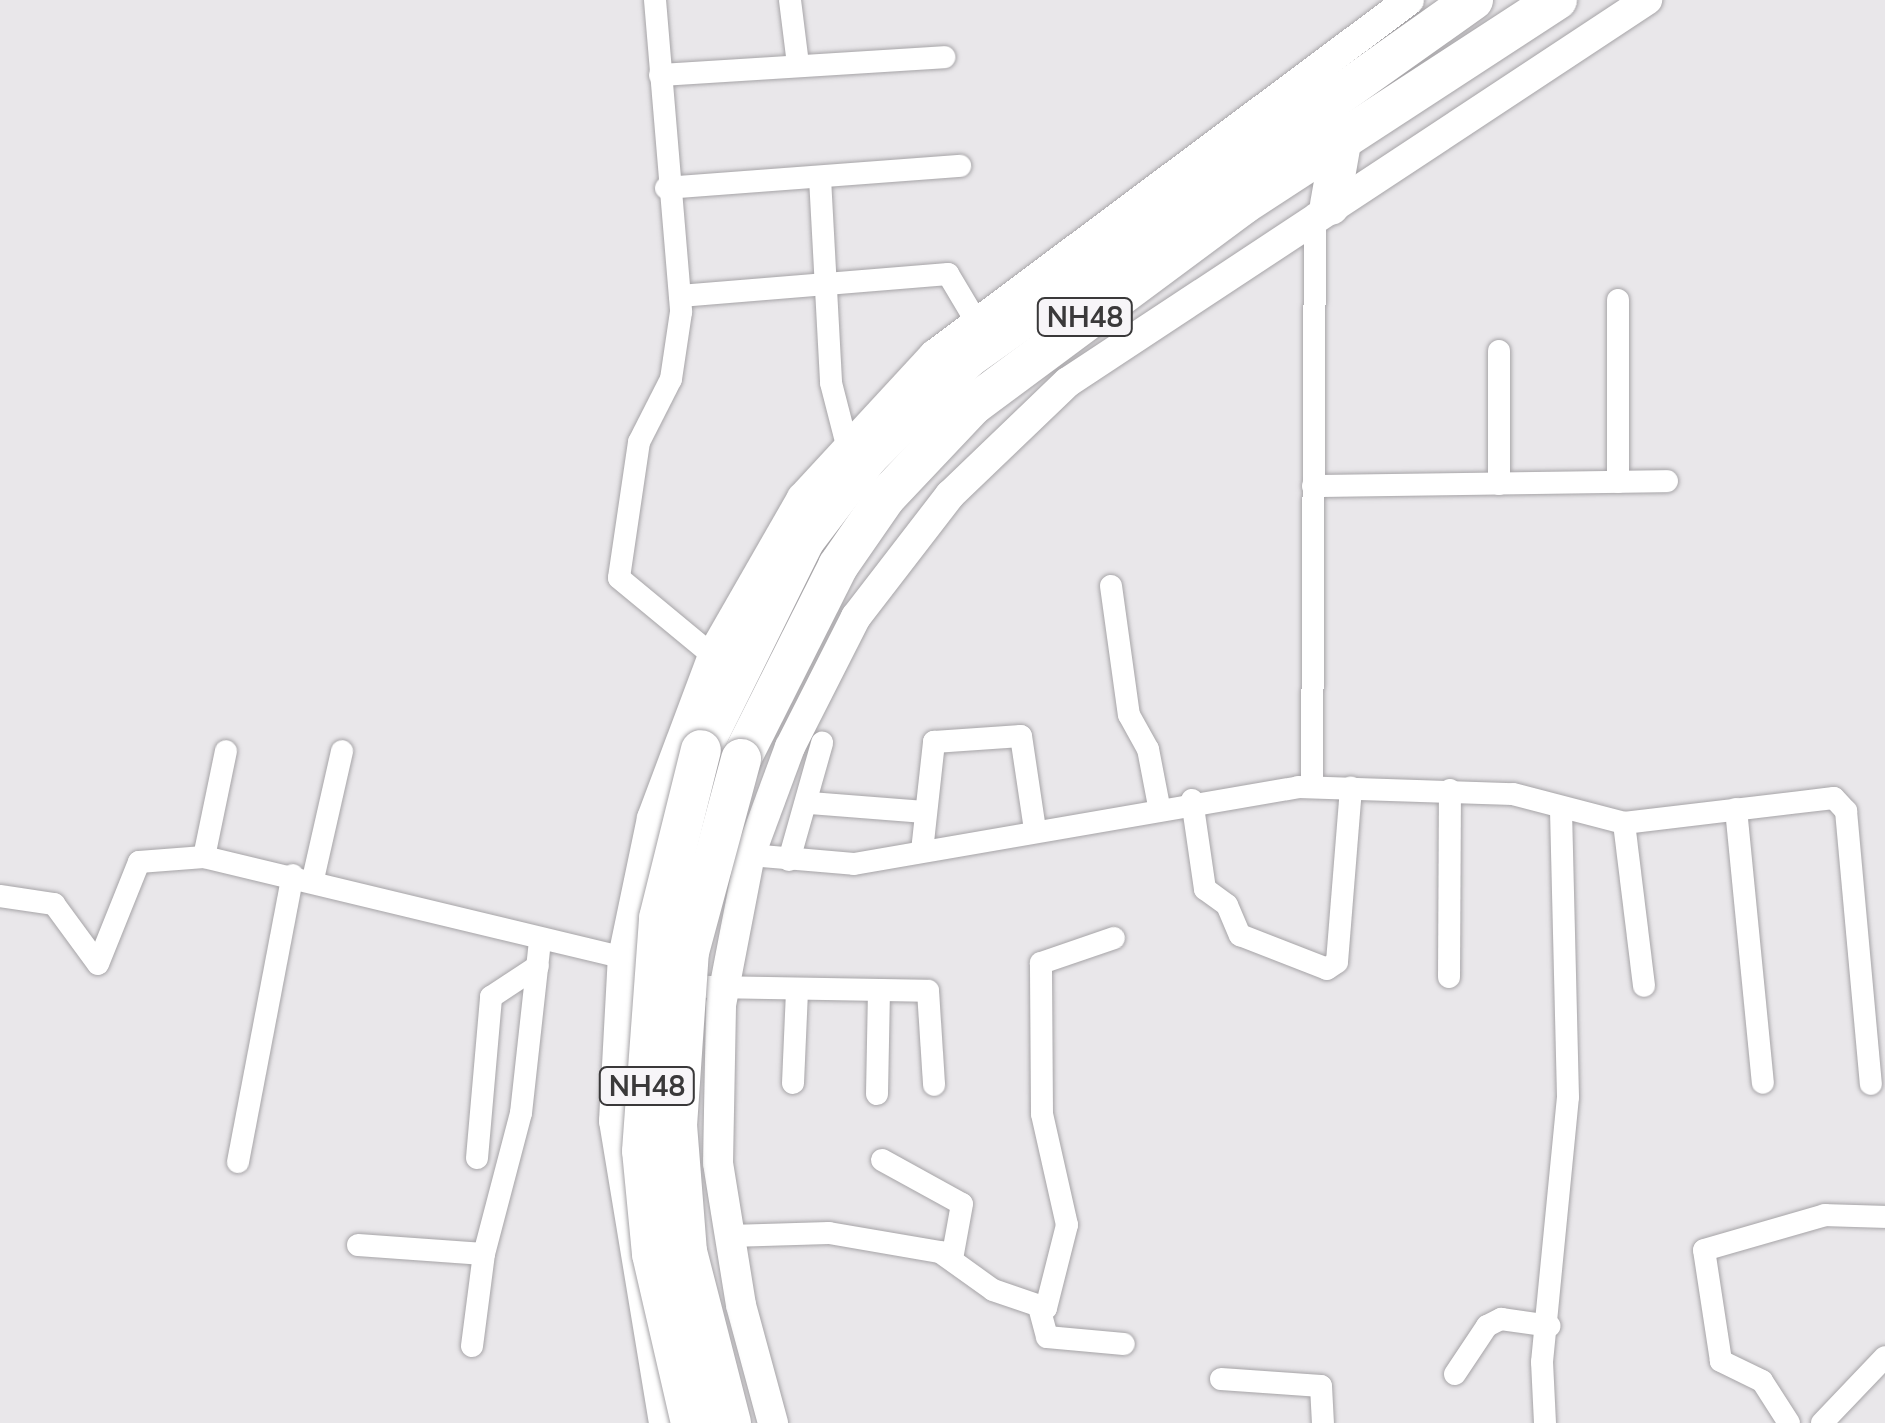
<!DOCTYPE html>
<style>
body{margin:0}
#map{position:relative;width:1885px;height:1423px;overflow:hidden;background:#e9e7ea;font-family:Mulish,sans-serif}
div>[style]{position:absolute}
.roads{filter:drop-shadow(0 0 2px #a6a4a7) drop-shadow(0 0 2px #a6a4a7)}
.street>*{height:22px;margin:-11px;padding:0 11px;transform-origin:11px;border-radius:11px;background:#fff}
.secondary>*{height:30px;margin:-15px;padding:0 15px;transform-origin:15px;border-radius:15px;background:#fff}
.highway>*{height:40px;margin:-20px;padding:0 20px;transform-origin:20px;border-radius:20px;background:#fff}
.bridges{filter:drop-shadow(0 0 2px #a6a4a7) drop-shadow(0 0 2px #a6a4a7)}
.highway-bridge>*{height:40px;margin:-20px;padding:0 20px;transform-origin:20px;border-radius:20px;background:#fff}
span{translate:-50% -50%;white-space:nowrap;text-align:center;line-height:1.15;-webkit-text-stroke:10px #f7f5f8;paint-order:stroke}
.shield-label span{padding:2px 8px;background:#f7f5f8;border:2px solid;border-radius:8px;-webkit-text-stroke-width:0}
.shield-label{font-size:28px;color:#3a393a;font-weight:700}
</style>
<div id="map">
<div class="roads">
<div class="street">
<div style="left:655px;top:0;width:313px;rotate:85.2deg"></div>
<div style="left:681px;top:312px;width:68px;rotate:98.5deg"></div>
<div style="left:671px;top:379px;width:71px;rotate:116.9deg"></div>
<div style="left:639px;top:442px;width:137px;rotate:98.4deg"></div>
<div style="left:619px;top:578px;width:121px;rotate:39.6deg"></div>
<div style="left:790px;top:0;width:64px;rotate:82.9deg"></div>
<div style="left:660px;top:75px;width:285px;rotate:-3.6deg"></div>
<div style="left:820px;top:178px;width:205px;rotate:86.9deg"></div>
<div style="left:831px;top:383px;width:68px;rotate:75.6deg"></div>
<div style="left:666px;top:188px;width:295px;rotate:-4.3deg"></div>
<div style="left:680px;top:296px;width:269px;rotate:-4.7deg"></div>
<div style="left:948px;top:274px;width:55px;rotate:59.2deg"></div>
<div style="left:1618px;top:482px;width:182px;rotate:-90deg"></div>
<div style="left:1499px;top:484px;width:133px;rotate:-90deg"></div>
<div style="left:1313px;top:486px;width:354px;rotate:-0.8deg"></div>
<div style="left:1111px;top:586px;width:130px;rotate:82.1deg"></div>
<div style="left:1129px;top:715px;width:39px;rotate:61deg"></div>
<div style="left:1148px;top:749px;width:58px;rotate:79.1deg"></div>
<div style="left:1312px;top:787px;width:573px;rotate:-89.7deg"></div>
<div style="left:1192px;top:800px;width:90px;rotate:81.7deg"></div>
<div style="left:1205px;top:889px;width:27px;rotate:36deg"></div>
<div style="left:1227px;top:905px;width:33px;rotate:67deg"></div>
<div style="left:1240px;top:935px;width:93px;rotate:21.3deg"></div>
<div style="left:1327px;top:969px;width:12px;rotate:-35deg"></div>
<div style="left:1337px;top:962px;width:175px;rotate:-85.4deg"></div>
<div style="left:810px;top:803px;width:115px;rotate:4.5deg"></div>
<div style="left:1736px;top:809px;width:275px;rotate:84.4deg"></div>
<div style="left:1624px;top:823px;width:164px;rotate:83deg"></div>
<div style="left:922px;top:851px;width:110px;rotate:-83.7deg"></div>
<div style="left:934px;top:742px;width:87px;rotate:-3.9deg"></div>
<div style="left:1021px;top:736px;width:95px;rotate:81.5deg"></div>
<div style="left:750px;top:855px;width:104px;rotate:4.9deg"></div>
<div style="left:854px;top:864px;width:451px;rotate:-9.8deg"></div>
<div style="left:1298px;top:787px;width:215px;rotate:1.9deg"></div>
<div style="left:1513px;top:794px;width:115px;rotate:14.6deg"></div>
<div style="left:1624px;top:823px;width:211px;rotate:-6.8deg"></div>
<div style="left:1834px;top:798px;width:18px;rotate:47deg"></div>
<div style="left:1846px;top:811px;width:274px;rotate:84.8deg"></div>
<div style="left:204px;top:857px;width:108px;rotate:-78.3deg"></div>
<div style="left:789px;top:860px;width:122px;rotate:-74.2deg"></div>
<div style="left:313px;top:879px;width:131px;rotate:-77.2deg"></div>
<div style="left:0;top:896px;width:55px;rotate:8.4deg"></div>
<div style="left:54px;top:904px;width:74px;rotate:53.7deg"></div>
<div style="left:98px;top:964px;width:110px;rotate:-68.1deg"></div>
<div style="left:139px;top:862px;width:65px;rotate:-4.4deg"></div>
<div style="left:204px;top:857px;width:444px;rotate:13.5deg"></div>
<div style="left:1449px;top:977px;width:187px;rotate:-89.7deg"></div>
<div style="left:708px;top:987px;width:220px;rotate:1deg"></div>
<div style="left:928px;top:991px;width:94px;rotate:86.3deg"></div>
<div style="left:793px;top:1083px;width:92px;rotate:-87.5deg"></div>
<div style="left:877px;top:1094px;width:104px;rotate:-88.9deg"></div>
<div style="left:477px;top:1158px;width:162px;rotate:-85deg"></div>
<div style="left:491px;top:997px;width:56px;rotate:-33.4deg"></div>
<div style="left:882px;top:1160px;width:91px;rotate:28.8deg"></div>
<div style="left:962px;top:1204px;width:56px;rotate:100.3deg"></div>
<div style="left:238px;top:1162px;width:292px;rotate:-79.2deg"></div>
<div style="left:730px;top:1236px;width:99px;rotate:-1.7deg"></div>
<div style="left:829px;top:1233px;width:113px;rotate:9.7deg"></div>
<div style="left:940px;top:1252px;width:65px;rotate:35.6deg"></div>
<div style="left:993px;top:1290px;width:56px;rotate:18.8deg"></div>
<div style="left:1046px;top:1308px;width:86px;rotate:-75.8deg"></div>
<div style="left:1067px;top:1225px;width:114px;rotate:-102.7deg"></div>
<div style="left:1042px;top:1114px;width:151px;rotate:-90.4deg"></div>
<div style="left:1041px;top:963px;width:77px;rotate:-18.9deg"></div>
<div style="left:358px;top:1245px;width:126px;rotate:4.1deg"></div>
<div style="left:1039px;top:1307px;width:31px;rotate:75deg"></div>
<div style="left:1047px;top:1337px;width:77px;rotate:5.2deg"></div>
<div style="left:472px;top:1346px;width:93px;rotate:-82.6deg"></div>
<div style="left:484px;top:1254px;width:146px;rotate:-75.3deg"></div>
<div style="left:521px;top:1113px;width:174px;rotate:-83.7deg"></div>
<div style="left:1455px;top:1374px;width:58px;rotate:-56.3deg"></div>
<div style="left:1487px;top:1326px;width:16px;rotate:-27deg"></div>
<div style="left:1501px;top:1319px;width:49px;rotate:8.1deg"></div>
<div style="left:1221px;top:1379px;width:100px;rotate:4deg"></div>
<div style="left:1321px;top:1386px;width:37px;rotate:87deg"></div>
<div style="left:1545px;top:1423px;width:61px;rotate:-92.8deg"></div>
<div style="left:1542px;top:1362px;width:266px;rotate:-84.4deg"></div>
<div style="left:1568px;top:1097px;width:290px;rotate:-91.4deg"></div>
<div style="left:1789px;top:1423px;width:50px;rotate:-122.7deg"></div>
<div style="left:1762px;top:1381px;width:46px;rotate:-154deg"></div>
<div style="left:1721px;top:1361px;width:112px;rotate:-98.7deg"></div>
<div style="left:1704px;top:1250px;width:126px;rotate:-16.1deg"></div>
<div style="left:1825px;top:1215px;width:60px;rotate:1.9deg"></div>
<div style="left:1822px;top:1423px;width:91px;rotate:-46.3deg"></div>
</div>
<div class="secondary">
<div style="left:664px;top:1423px;width:306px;rotate:-99.4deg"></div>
<div style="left:614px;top:1121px;width:164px;rotate:-86.9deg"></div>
<div style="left:623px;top:957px;width:142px;rotate:-78.2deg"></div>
<div style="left:652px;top:818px;width:182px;rotate:-69.4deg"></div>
<div style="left:716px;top:648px;width:173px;rotate:-60.2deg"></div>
<div style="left:802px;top:498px;width:195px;rotate:-47.3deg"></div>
<div style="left:934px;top:355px;width:593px;rotate:-36.77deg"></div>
<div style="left:773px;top:1423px;width:122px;rotate:-105.2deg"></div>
<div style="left:741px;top:1305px;width:144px;rotate:-99.2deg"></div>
<div style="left:718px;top:1163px;width:158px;rotate:-88.9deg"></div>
<div style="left:721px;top:1005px;width:153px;rotate:-79.1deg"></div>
<div style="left:750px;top:855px;width:115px;rotate:-69.7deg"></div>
<div style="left:790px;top:747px;width:146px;rotate:-63.1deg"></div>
<div style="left:856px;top:617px;width:154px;rotate:-52.4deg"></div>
<div style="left:950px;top:495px;width:163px;rotate:-43.8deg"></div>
<div style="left:1068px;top:382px;width:694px;rotate:-33.42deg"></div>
</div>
<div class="highway">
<div style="left:1330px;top:205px;width:58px;rotate:-80deg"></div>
<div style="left:701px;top:750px;width:234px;rotate:-63.7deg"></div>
<div style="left:805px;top:540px;width:104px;rotate:-52.8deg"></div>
<div style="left:868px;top:457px;width:141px;rotate:-44.7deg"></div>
<div style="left:968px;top:358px;width:619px;rotate:-35.33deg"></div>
<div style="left:741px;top:759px;width:216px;rotate:-63.3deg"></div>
<div style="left:838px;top:566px;width:83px;rotate:-55.3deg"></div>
<div style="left:885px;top:498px;width:128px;rotate:-46.6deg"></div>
<div style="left:973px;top:405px;width:335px;rotate:-36.6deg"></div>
<div style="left:1242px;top:205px;width:376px;rotate:-33.1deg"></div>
</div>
</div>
<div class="bridges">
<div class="highway-bridge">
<div style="left:691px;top:1423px;width:173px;rotate:-103deg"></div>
<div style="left:652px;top:1254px;width:103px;rotate:-95.5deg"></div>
<div style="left:642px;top:1151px;width:234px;rotate:-85.8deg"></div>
<div style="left:659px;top:918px;width:173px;rotate:-76deg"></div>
<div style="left:731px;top:1423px;width:177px;rotate:-104.4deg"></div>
<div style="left:687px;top:1252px;width:126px;rotate:-94.5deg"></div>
<div style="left:677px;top:1126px;width:174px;rotate:-86.1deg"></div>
<div style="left:689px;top:952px;width:200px;rotate:-74.9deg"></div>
</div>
</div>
<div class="shield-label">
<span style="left:1085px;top:317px">NH48</span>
<span style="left:647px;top:1086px">NH48</span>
</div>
</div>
